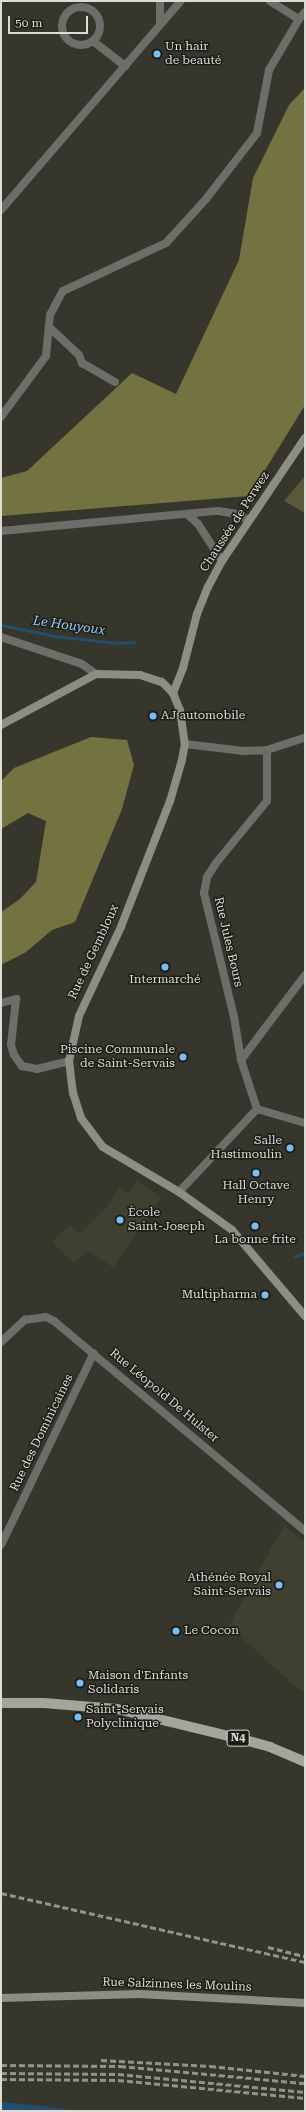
<!DOCTYPE html>
<meta charset="utf-8">
<style>
body{margin:0}
#map{position:relative;width:306px;height:2112px;overflow:hidden;background:#36362c;font-family:"Roboto Serif",serif}
div>[style]{position:absolute}
.built>*{inset:0;background:#404030}
.green>*{inset:0;background:#595939}
.forest>*{inset:0;background:#737341}
.water>*{inset:0;background:#224d6c}
.stream>*{height:3px;margin:-1.5px;padding:0 1.5px;transform-origin:1.5px;border-radius:1.5px;background:#224d6c}
.street>*{height:8px;margin:-4px;padding:0 4px;transform-origin:4px;border-radius:4px;background:#6d6e69}
.street>.ring{margin:-4px;padding:0;box-sizing:content-box;background:none;border:8px solid #6d6e69;border-radius:50%}
.secondary>*{height:8px;margin:-4px;padding:0 4px;transform-origin:4px;border-radius:4px;background:#8d8d85}
.primary>*{height:10px;margin:-5px;padding:0 5px;transform-origin:5px;border-radius:5px;background:#a5a59b}
.rail>*{height:3px;margin-top:-1.5px;transform-origin:0;background:repeating-linear-gradient(90deg,#93938b 0 6px,transparent 0 9px)}
.dots>*{width:11px;height:11px;translate:-50% -50%;box-sizing:border-box;border:2px solid #1d1d18;border-radius:50%}
span{translate:-50% -50%;white-space:nowrap;text-align:center;line-height:1.15;-webkit-text-stroke:3px #1d1d18;paint-order:stroke}
.shield-label span{padding:1px 3px;background:#1d1d18;border:1px solid;border-radius:3px;-webkit-text-stroke-width:0}
.shield-label{font-size:11px;color:#dcdcd6;font-weight:700}
.poi-label{font-size:12px;color:#dcdcd6}
.left{translate:0 -50%;text-align:left}
.right{translate:-100% -50%;text-align:right}
.street-label{font-size:12px;color:#dcdcd6}
.water-label{font-size:13px;color:#95cbf4;font-style:italic}
.frame{position:absolute;inset:0;border:2px solid #dcdcd6;pointer-events:none}
.scale{position:absolute;left:8px;top:16px;width:80px;height:18px;box-sizing:border-box;border:2px solid #dcdcd6;border-top:0;padding-left:5px;font-size:12px;line-height:14px;white-space:nowrap;color:#dcdcd6;-webkit-text-stroke:3px #1d1d18;paint-order:stroke}
</style>
<div id="map">
<div class="built">
<div style="clip-path:polygon(137px 1181px,162px 1197px,113px 1267px,88px 1251px,74px 1263px,52px 1242px,70px 1225px,79px 1234px,112px 1202px,110px 1200px,120px 1187px,128px 1193px)"></div>
<div style="clip-path:polygon(284px 1525px,305px 1543px,305px 1691px,299px 1690px,229px 1626px)"></div>
</div>
<div class="green">
<div style="clip-path:polygon(305px 476px,305px 513px,284px 501px)"></div>
</div>
<div class="forest">
<div style="clip-path:polygon(305px 88px,305px 405px,249px 496px,1px 516px,1px 478px,27px 471px,132px 373px,176px 394px,239px 260px,253px 178px,289px 105px)"></div>
<div style="clip-path:polygon(91px 737px,127px 740px,134px 765px,122px 809px,75px 922px,52px 930px,26px 952px,1px 965px,1px 912px,20px 899px,36px 882px,46px 821px,28px 813px,1px 829px,1px 781px,14px 768px)"></div>
</div>
<div class="water">
<div style="clip-path:polygon(1px 2102px,44px 2106px,75px 2111px,1px 2111px)"></div>
</div>
<div class="stream">
<div style="left:1px;top:625px;width:55px;rotate:11.5deg"></div>
<div style="left:55px;top:636px;width:62px;rotate:6.4deg"></div>
<div style="left:117px;top:643px;width:17px;rotate:-3deg"></div>
<div style="left:295px;top:1256px;width:10px;rotate:-17deg"></div>
</div>
<div class="street">
<div style="left:270px;top:1px;width:34px;rotate:32deg"></div>
<div class="ring" style="left:62px;top:7px;width:30px;height:30px"></div>
<div style="left:160px;top:23px;width:22px;rotate:-90deg"></div>
<div style="left:93px;top:41px;width:41px;rotate:38deg"></div>
<div style="left:1px;top:210px;width:276px;rotate:-49.3deg"></div>
<div style="left:49px;top:327px;width:41px;rotate:43deg"></div>
<div style="left:79px;top:355px;width:9px;rotate:69deg"></div>
<div style="left:82px;top:363px;width:38px;rotate:30deg"></div>
<div style="left:1px;top:417px;width:76px;rotate:-53.6deg"></div>
<div style="left:46px;top:356px;width:41px;rotate:-84.4deg"></div>
<div style="left:50px;top:315px;width:27px;rotate:-62deg"></div>
<div style="left:63px;top:291px;width:114px;rotate:-25deg"></div>
<div style="left:166px;top:243px;width:59px;rotate:-47.7deg"></div>
<div style="left:206px;top:199px;width:83px;rotate:-52.3deg"></div>
<div style="left:257px;top:133px;width:64px;rotate:-79.2deg"></div>
<div style="left:269px;top:70px;width:59px;rotate:-59.5deg"></div>
<div style="left:299px;top:19px;width:9px;rotate:-49deg"></div>
<div style="left:187px;top:514px;width:15px;rotate:42deg"></div>
<div style="left:198px;top:524px;width:44px;rotate:57deg"></div>
<div style="left:1px;top:531px;width:218px;rotate:-5.3deg"></div>
<div style="left:218px;top:511px;width:18px;rotate:9deg"></div>
<div style="left:236px;top:514px;width:14px;rotate:25deg"></div>
<div style="left:1px;top:637px;width:85px;rotate:18.4deg"></div>
<div style="left:82px;top:664px;width:17px;rotate:36deg"></div>
<div style="left:185px;top:744px;width:59px;rotate:6.8deg"></div>
<div style="left:244px;top:751px;width:23px;rotate:-2deg"></div>
<div style="left:267px;top:750px;width:40px;rotate:-18deg"></div>
<div style="left:1px;top:1003px;width:16px;rotate:-15deg"></div>
<div style="left:16px;top:999px;width:46px;rotate:96.2deg"></div>
<div style="left:11px;top:1045px;width:10px;rotate:73deg"></div>
<div style="left:14px;top:1055px;width:14px;rotate:54deg"></div>
<div style="left:22px;top:1066px;width:15px;rotate:11deg"></div>
<div style="left:37px;top:1069px;width:33px;rotate:-14deg"></div>
<div style="left:241px;top:1060px;width:106px;rotate:-53deg"></div>
<div style="left:257px;top:1109px;width:52px;rotate:-108.1deg"></div>
<div style="left:241px;top:1060px;width:44px;rotate:-99.2deg"></div>
<div style="left:234px;top:1017px;width:128px;rotate:-103.6deg"></div>
<div style="left:204px;top:893px;width:16px;rotate:-79deg"></div>
<div style="left:207px;top:877px;width:17px;rotate:-57deg"></div>
<div style="left:216px;top:863px;width:80px;rotate:-50.6deg"></div>
<div style="left:267px;top:801px;width:51px;rotate:-90deg"></div>
<div style="left:257px;top:1109px;width:50px;rotate:16.3deg"></div>
<div style="left:179px;top:1192px;width:114px;rotate:-46.8deg"></div>
<div style="left:1px;top:1342px;width:33px;rotate:-43deg"></div>
<div style="left:25px;top:1320px;width:21px;rotate:-8deg"></div>
<div style="left:46px;top:1317px;width:9px;rotate:27deg"></div>
<div style="left:54px;top:1321px;width:327px;rotate:39.9deg"></div>
<div style="left:1px;top:1545px;width:213px;rotate:-64.2deg"></div>
</div>
<div class="secondary">
<div style="left:173px;top:693px;width:27px;rotate:-68deg"></div>
<div style="left:183px;top:668px;width:56px;rotate:-75.5deg"></div>
<div style="left:197px;top:614px;width:29px;rotate:-68deg"></div>
<div style="left:208px;top:587px;width:30px;rotate:-62deg"></div>
<div style="left:222px;top:561px;width:148px;rotate:-56deg"></div>
<div style="left:1px;top:725px;width:108px;rotate:-28.2deg"></div>
<div style="left:96px;top:674px;width:44px;rotate:1.3deg"></div>
<div style="left:140px;top:675px;width:23px;rotate:18deg"></div>
<div style="left:162px;top:682px;width:16px;rotate:45deg"></div>
<div style="left:173px;top:693px;width:18px;rotate:68deg"></div>
<div style="left:180px;top:710px;width:34px;rotate:82deg"></div>
<div style="left:185px;top:744px;width:16px;rotate:101deg"></div>
<div style="left:182px;top:760px;width:43px;rotate:106.3deg"></div>
<div style="left:170px;top:801px;width:135px;rotate:111.3deg"></div>
<div style="left:121px;top:927px;width:98px;rotate:115.3deg"></div>
<div style="left:79px;top:1016px;width:46px;rotate:102.5deg"></div>
<div style="left:69px;top:1061px;width:32px;rotate:83deg"></div>
<div style="left:73px;top:1093px;width:26px;rotate:72deg"></div>
<div style="left:81px;top:1118px;width:36px;rotate:53deg"></div>
<div style="left:103px;top:1147px;width:88px;rotate:30.6deg"></div>
<div style="left:179px;top:1192px;width:65px;rotate:35.6deg"></div>
<div style="left:232px;top:1230px;width:113px;rotate:49.7deg"></div>
<div style="left:1px;top:1998px;width:138px;rotate:-1.7deg"></div>
<div style="left:139px;top:1994px;width:166px;rotate:3.1deg"></div>
</div>
<div class="primary">
<div style="left:1px;top:1703px;width:43px"></div>
<div style="left:44px;top:1703px;width:73px;rotate:4.7deg"></div>
<div style="left:117px;top:1709px;width:128px;rotate:13.6deg"></div>
<div style="left:241px;top:1739px;width:30px;rotate:15deg"></div>
<div style="left:270px;top:1747px;width:38px;rotate:23deg"></div>
</div>
<div class="rail">
<div style="left:1px;top:1893px;width:312px;rotate:12.8deg"></div>
<div style="left:268px;top:1947px;width:38px;rotate:14deg"></div>
<div style="left:101px;top:2060px;width:109px;rotate:3.2deg"></div>
<div style="left:210px;top:2066px;width:96px;rotate:6deg"></div>
<div style="left:1px;top:2065px;width:119px;rotate:0.5deg"></div>
<div style="left:120px;top:2066px;width:186px;rotate:5.3deg"></div>
<div style="left:1px;top:2073px;width:117px;rotate:0.5deg"></div>
<div style="left:118px;top:2074px;width:188px;rotate:5.5deg"></div>
<div style="left:1px;top:2079px;width:117px;rotate:0.5deg"></div>
<div style="left:118px;top:2080px;width:188px;rotate:5.5deg"></div>
</div>
<div class="dots">
<div style="left:157px;top:54px;background:#76c0f7"></div>
<div style="left:153px;top:716px;background:#76c0f7"></div>
<div style="left:165px;top:967px;background:#76c0f7"></div>
<div style="left:183px;top:1057px;background:#76c0f7"></div>
<div style="left:290px;top:1148px;background:#76c0f7"></div>
<div style="left:256px;top:1173px;background:#76c0f7"></div>
<div style="left:120px;top:1220px;background:#76c0f7"></div>
<div style="left:255px;top:1226px;background:#76c0f7"></div>
<div style="left:265px;top:1295px;background:#76c0f7"></div>
<div style="left:279px;top:1585px;background:#76c0f7"></div>
<div style="left:176px;top:1631px;background:#76c0f7"></div>
<div style="left:80px;top:1683px;background:#76c0f7"></div>
<div style="left:78px;top:1717px;background:#76c0f7"></div>
</div>
<div class="shield-label">
<span style="left:238px;top:1738px">N4</span>
</div>
<div class="poi-label">
<span class="left" style="left:165px;top:54px">Un hair<br>de beauté</span>
<span class="left" style="left:161px;top:716px">AJ automobile</span>
<span style="left:165px;top:980px">Intermarché</span>
<span class="right" style="left:175px;top:1057px">Piscine Communale<br>de Saint-Servais</span>
<span class="right" style="left:282px;top:1148px">Salle<br>Hastimoulin</span>
<span style="left:256px;top:1193px">Hall Octave<br>Henry</span>
<span class="left" style="left:128px;top:1220px">Ècole<br>Saint-Joseph</span>
<span style="left:255px;top:1240px">La bonne frite</span>
<span class="right" style="left:257px;top:1295px">Multipharma</span>
<span class="right" style="left:271px;top:1585px">Athénée Royal<br>Saint-Servais</span>
<span class="left" style="left:184px;top:1631px">Le Cocon</span>
<span class="left" style="left:88px;top:1683px">Maison d'Enfants<br>Solidaris</span>
<span class="left" style="left:86px;top:1717px">Saint-Servais<br>Polyclinique</span>
</div>
<div class="street-label">
<span style="left:235px;top:522px;rotate:-57deg">Chaussée de Perwez</span>
<span style="left:228px;top:942px;rotate:77deg">Rue Jules Bours</span>
<span style="left:94px;top:952px;rotate:-65deg">Rue de Gembloux</span>
<span style="left:164px;top:1396px;rotate:40deg">Rue Léopold De Hulster</span>
<span style="left:42px;top:1433px;rotate:-64deg">Rue des Dominicaines</span>
<span style="left:177px;top:1985px;rotate:2deg">Rue Salzinnes les Moulins</span>
</div>
<div class="water-label">
<span style="left:69px;top:626px;rotate:8deg">Le Houyoux</span>
</div>
<div class="frame"></div>
<div class="scale">50 m</div>
</div>
